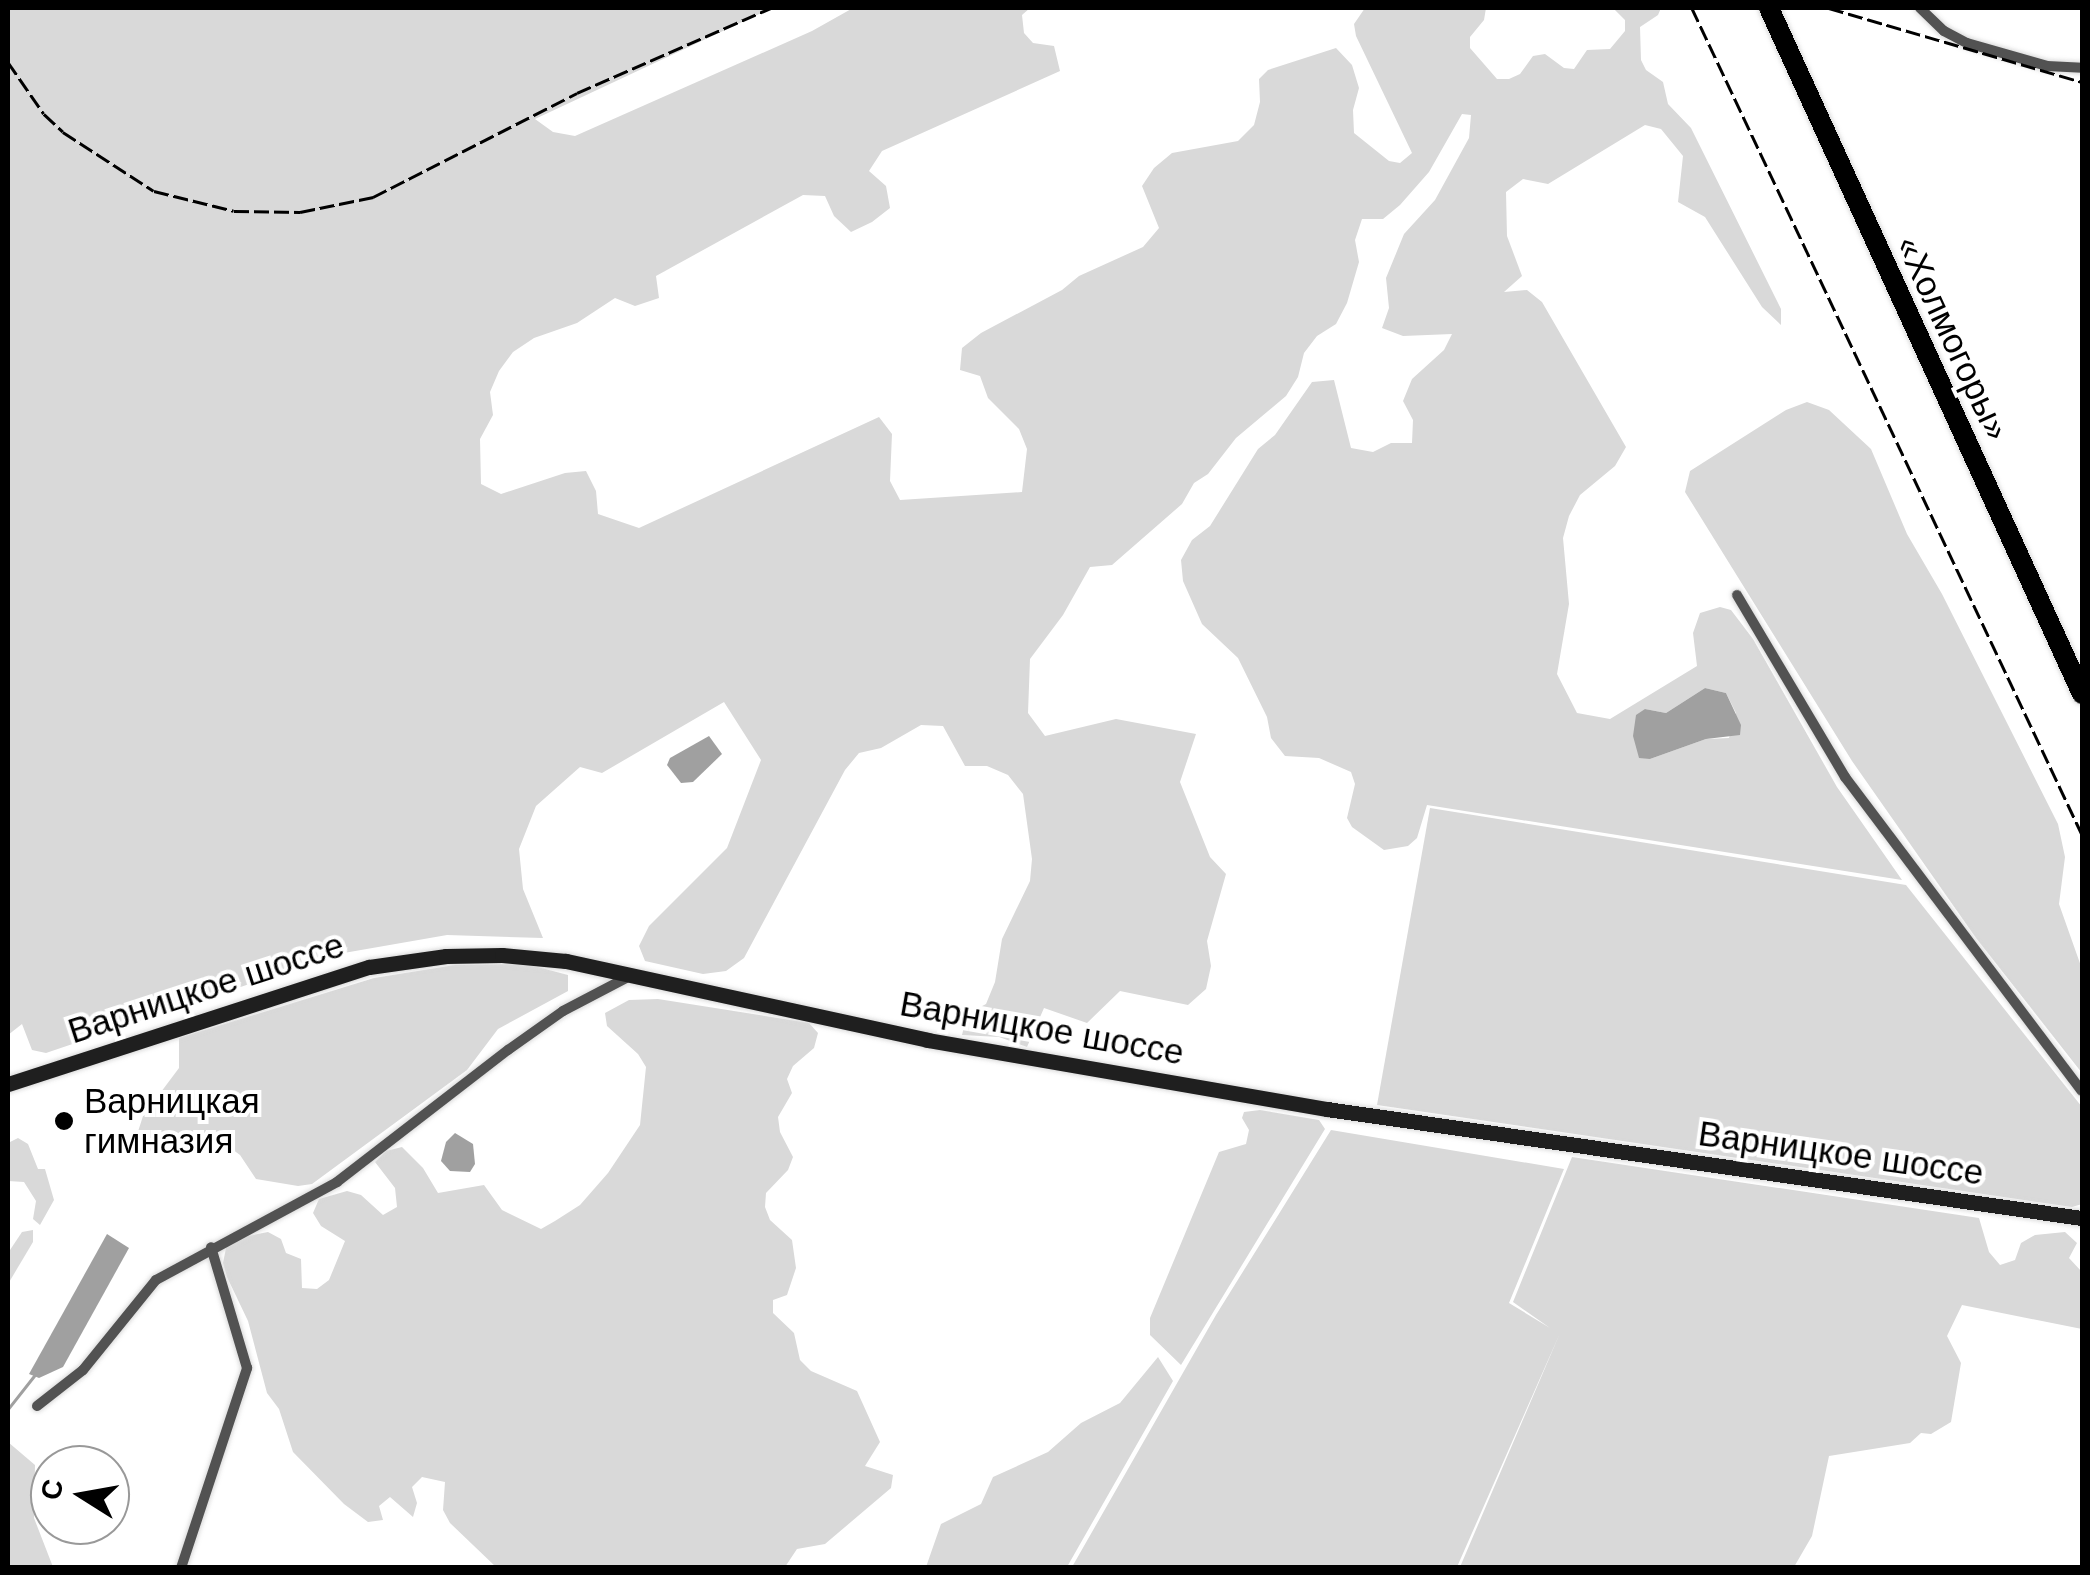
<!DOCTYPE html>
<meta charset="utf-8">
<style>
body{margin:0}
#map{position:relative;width:2090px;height:1575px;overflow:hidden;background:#fff;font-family:Arial,sans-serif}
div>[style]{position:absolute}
.green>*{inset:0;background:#d9d9d9}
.water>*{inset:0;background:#a0a0a0}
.stream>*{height:2.5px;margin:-1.25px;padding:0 1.25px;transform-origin:1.25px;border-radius:1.25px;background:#a0a0a0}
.roads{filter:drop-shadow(0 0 2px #dbdbdb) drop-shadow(0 0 2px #dbdbdb)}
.street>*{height:10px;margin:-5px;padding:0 5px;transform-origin:5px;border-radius:5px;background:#525252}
.secondary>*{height:15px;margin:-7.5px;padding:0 7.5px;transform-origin:7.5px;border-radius:7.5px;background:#1f1f1f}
.highway>*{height:20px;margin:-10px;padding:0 10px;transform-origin:10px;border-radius:10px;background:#000}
.rail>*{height:2.5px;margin-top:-1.25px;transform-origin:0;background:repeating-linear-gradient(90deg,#000 0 15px,transparent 0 20px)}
.dots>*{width:28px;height:28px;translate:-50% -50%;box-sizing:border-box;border:5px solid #fff;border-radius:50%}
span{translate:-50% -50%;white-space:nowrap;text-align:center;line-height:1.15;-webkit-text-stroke:8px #fff;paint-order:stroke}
.street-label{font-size:35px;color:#000}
.poi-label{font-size:35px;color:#000}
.left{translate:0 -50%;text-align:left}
.frame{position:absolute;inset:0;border:10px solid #000;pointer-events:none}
.north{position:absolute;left:30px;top:1445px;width:100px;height:100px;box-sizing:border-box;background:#fff;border:2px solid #999;border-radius:50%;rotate:281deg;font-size:28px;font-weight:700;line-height:40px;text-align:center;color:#000}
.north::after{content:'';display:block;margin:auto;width:35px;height:45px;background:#000;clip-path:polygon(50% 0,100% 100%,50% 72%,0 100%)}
</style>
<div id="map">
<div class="green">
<div style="clip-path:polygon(evenodd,8px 8px,772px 8px,535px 119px,553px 132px,575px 136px,812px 31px,853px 8px,1030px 8px,1022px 15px,1024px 33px,1033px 43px,1054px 46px,1060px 71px,882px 151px,869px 171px,886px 186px,890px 208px,872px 222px,851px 232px,834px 216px,825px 196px,803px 195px,656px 276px,659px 298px,635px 306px,615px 298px,577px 323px,534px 338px,513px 352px,499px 371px,490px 392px,493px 415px,480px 439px,481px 484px,501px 494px,565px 473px,586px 471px,596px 491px,598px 514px,639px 528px,879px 417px,892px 434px,890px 481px,900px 500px,1022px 492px,1027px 449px,1019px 429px,988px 398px,980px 376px,960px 370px,962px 348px,981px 333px,1062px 290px,1079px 276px,1143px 247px,1159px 228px,1142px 186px,1154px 168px,1172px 153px,1238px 141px,1254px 125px,1260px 102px,1259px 79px,1268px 70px,1336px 48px,1352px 65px,1359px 88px,1353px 110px,1354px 133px,1389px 161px,1400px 163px,1412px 153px,1356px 36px,1354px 24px,1365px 8px,1486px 8px,1484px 20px,1470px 37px,1470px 48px,1497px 79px,1509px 79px,1520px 74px,1533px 56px,1545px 54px,1564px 68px,1574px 69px,1587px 50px,1610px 49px,1625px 31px,1625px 20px,1613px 8px,1661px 8px,1658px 15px,1640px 27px,1641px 60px,1646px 70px,1663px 82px,1668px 104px,1691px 128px,1781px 309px,1781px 325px,1762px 307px,1705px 217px,1678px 202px,1683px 156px,1661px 129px,1645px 125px,1548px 184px,1523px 179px,1506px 192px,1507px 236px,1522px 276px,1504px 292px,1527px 290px,1542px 302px,1626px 447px,1615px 466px,1580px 495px,1569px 516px,1563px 538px,1569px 604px,1557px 674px,1577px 713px,1610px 719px,1697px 666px,1693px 633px,1700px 613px,1720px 607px,1731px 610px,1753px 639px,1837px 787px,1902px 880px,1427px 805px,1417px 838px,1408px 846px,1384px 850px,1352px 827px,1347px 818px,1355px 784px,1351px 772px,1319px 758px,1285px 756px,1271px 738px,1267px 717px,1238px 658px,1202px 624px,1183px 581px,1181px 560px,1192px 540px,1210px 526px,1258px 449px,1275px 435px,1312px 382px,1334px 380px,1351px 448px,1373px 452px,1391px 443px,1412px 443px,1413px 420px,1403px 401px,1412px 379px,1444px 350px,1452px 334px,1403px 336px,1382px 328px,1389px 308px,1386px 278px,1404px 234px,1435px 200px,1469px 138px,1471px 115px,1462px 114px,1429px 172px,1400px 205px,1383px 219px,1362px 219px,1355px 240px,1359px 262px,1347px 303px,1336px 324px,1317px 336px,1304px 353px,1298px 377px,1286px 396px,1236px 438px,1208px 474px,1194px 483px,1182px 504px,1112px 565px,1090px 567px,1063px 615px,1030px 659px,1028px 713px,1045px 736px,1116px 719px,1196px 734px,1180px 782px,1210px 857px,1226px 874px,1207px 941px,1211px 966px,1206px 989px,1188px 1005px,1120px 991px,1087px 1023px,1044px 1008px,1027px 1047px,999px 1037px,962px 1035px,967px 1014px,986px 1004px,995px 982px,1002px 939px,1030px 881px,1032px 859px,1023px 794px,1008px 775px,987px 766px,965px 766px,943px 726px,921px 725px,881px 748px,859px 753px,845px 770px,744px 958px,726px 971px,703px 974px,645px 961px,639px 946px,649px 926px,727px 848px,761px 760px,724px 702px,602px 773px,580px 767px,536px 806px,519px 849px,523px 889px,543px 938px,447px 935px,338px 954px,46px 1053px,32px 1050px,22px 1024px,8px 1035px,8px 8px,1705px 688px,1726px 693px,1736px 713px,1729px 738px,1706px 739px,1650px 759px,1645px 709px,1666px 713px,1705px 688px)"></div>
<div style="clip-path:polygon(1807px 402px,1829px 410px,1871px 449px,1907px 534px,1942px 594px,2058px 824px,2065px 857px,2059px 904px,2082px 969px,2082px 1073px,1976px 938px,1852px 761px,1685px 492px,1690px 471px,1786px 410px)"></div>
<div style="clip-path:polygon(1430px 808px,1906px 885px,2082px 1107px,2082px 1204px,2072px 1207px,1377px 1105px)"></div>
<div style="clip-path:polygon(526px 964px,568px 975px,568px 991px,498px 1029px,467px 1070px,312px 1184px,298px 1186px,256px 1179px,240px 1155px,217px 1138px,188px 1135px,173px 1140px,162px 1150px,147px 1151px,134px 1144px,143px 1116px,179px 1068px,179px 1038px,374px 978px,455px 965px)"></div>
<div style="clip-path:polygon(658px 999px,809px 1023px,818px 1033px,814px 1048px,793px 1066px,787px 1079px,792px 1093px,778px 1117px,780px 1132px,793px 1157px,788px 1170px,766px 1193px,765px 1207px,770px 1220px,792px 1240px,796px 1268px,787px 1295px,773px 1300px,773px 1313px,794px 1333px,800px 1360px,811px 1371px,857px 1391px,880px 1442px,865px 1466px,893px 1475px,891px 1488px,825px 1544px,797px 1549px,785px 1567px,496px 1567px,450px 1523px,443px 1510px,445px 1482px,422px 1477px,412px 1487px,417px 1503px,413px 1517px,390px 1497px,379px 1506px,383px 1520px,368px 1522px,344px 1504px,293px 1452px,279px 1409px,267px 1393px,248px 1321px,227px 1277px,223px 1263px,226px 1248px,238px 1238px,268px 1232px,281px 1239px,286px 1253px,301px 1259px,302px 1288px,317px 1289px,329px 1280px,345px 1241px,321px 1226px,313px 1213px,319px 1199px,347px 1191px,361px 1195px,383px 1215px,397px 1207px,395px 1188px,375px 1162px,386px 1151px,402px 1147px,423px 1168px,438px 1193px,484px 1185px,502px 1210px,541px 1229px,555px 1221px,580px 1205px,608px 1173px,640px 1125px,646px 1067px,638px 1054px,607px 1026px,605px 1013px,629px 1000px)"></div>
<div style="clip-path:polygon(1260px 1110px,1319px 1120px,1325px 1129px,1181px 1365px,1150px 1335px,1150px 1318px,1219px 1152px,1246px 1144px,1249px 1130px,1242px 1118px,1244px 1112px)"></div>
<div style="clip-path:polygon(1331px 1130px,1564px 1169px,1509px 1303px,1550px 1328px,1513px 1302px,1572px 1157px,1979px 1218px,1989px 1252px,2000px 1265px,2015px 1260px,2021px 1243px,2035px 1235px,2065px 1232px,2077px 1243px,2069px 1258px,2082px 1272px,2082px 1329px,1962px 1305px,1947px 1336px,1961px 1363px,1951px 1422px,1931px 1434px,1921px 1433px,1910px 1443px,1829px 1456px,1812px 1536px,1794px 1567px,1460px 1567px,1560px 1333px,1457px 1567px,1072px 1567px,1216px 1315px)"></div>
<div style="clip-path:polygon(18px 1138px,28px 1144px,38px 1169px,45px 1169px,54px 1200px,40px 1225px,33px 1219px,36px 1201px,24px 1182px,8px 1181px,8px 1143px)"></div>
<div style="clip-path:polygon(33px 1230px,33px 1242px,8px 1284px,8px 1253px,22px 1232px)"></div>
<div style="clip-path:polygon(1158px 1357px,1173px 1381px,1067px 1567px,926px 1567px,941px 1524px,981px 1504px,993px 1477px,1048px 1452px,1081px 1423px,1120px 1403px)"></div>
<div style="clip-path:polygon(8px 1442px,35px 1465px,34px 1518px,53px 1567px,8px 1567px)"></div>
</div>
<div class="water">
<div style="clip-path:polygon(1705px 688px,1726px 693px,1741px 725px,1740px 735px,1706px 739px,1650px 759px,1639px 758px,1633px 736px,1636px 715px,1645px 709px,1666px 713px)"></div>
<div style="clip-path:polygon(709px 736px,722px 754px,693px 782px,681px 783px,667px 765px,670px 758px)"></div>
<div style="clip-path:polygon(455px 1133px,473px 1144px,475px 1164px,470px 1172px,450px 1171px,441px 1161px,446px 1142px)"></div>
<div style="clip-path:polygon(107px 1234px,129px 1248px,63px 1367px,39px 1378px,29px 1374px)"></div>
</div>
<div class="stream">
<div style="left:8px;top:1409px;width:42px;rotate:-51.8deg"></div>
</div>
<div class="roads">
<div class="street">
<div style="left:1920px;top:8px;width:33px;rotate:44deg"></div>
<div style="left:1944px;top:31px;width:26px;rotate:28deg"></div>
<div style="left:1967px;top:43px;width:83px;rotate:16deg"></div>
<div style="left:2047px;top:66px;width:35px;rotate:3deg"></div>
<div style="left:1737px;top:595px;width:212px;rotate:59.3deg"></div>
<div style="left:1845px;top:777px;width:393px;rotate:53deg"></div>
<div style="left:37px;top:1406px;width:58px;rotate:-38deg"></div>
<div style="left:83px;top:1370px;width:116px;rotate:-51deg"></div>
<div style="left:156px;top:1280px;width:206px;rotate:-28.4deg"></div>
<div style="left:337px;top:1182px;width:216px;rotate:-37.7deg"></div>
<div style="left:508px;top:1050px;width:67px;rotate:-35.3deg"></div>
<div style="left:563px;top:1011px;width:76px;rotate:-27.6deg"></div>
<div style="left:181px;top:1568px;width:211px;rotate:-71.7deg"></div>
<div style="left:247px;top:1368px;width:126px;rotate:-106.6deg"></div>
</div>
<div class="secondary">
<div style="left:8px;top:1084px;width:379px;rotate:-18deg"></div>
<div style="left:369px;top:967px;width:78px;rotate:-8.1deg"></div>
<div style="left:446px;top:956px;width:56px;rotate:-1deg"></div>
<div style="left:502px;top:955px;width:64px;rotate:5.4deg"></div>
<div style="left:566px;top:961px;width:370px;rotate:12.3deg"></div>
<div style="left:927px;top:1040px;width:406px;rotate:9.8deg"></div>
<div style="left:1327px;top:1109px;width:763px;rotate:8.22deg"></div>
</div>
<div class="highway">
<div style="left:1769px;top:8px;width:754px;rotate:65.47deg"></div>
</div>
</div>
<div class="rail">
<div style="left:1692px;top:8px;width:913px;rotate:64.73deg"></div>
<div style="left:1829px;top:8px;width:264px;rotate:16.3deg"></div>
<div style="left:8px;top:62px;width:63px;rotate:55.3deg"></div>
<div style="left:44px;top:114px;width:26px;rotate:43deg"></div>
<div style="left:63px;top:132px;width:108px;rotate:33deg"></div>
<div style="left:154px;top:191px;width:82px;rotate:14deg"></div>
<div style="left:234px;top:211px;width:66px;rotate:0.9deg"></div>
<div style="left:300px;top:212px;width:75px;rotate:-11.6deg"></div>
<div style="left:373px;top:197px;width:229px;rotate:-27deg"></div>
<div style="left:577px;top:93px;width:212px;rotate:-23.7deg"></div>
</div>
<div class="dots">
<div style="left:64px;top:1121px;background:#000"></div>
</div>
<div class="street-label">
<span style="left:1953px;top:338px;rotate:65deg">«Холмогоры»</span>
<span style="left:206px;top:988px;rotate:-18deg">Варницкое шоссе</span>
<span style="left:1042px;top:1028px;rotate:10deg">Варницкое шоссе</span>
<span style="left:1841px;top:1153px;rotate:8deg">Варницкое шоссе</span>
</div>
<div class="poi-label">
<span class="left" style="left:84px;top:1121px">Варницкая<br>гимназия</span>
</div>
<div class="frame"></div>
<div class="north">С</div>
</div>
